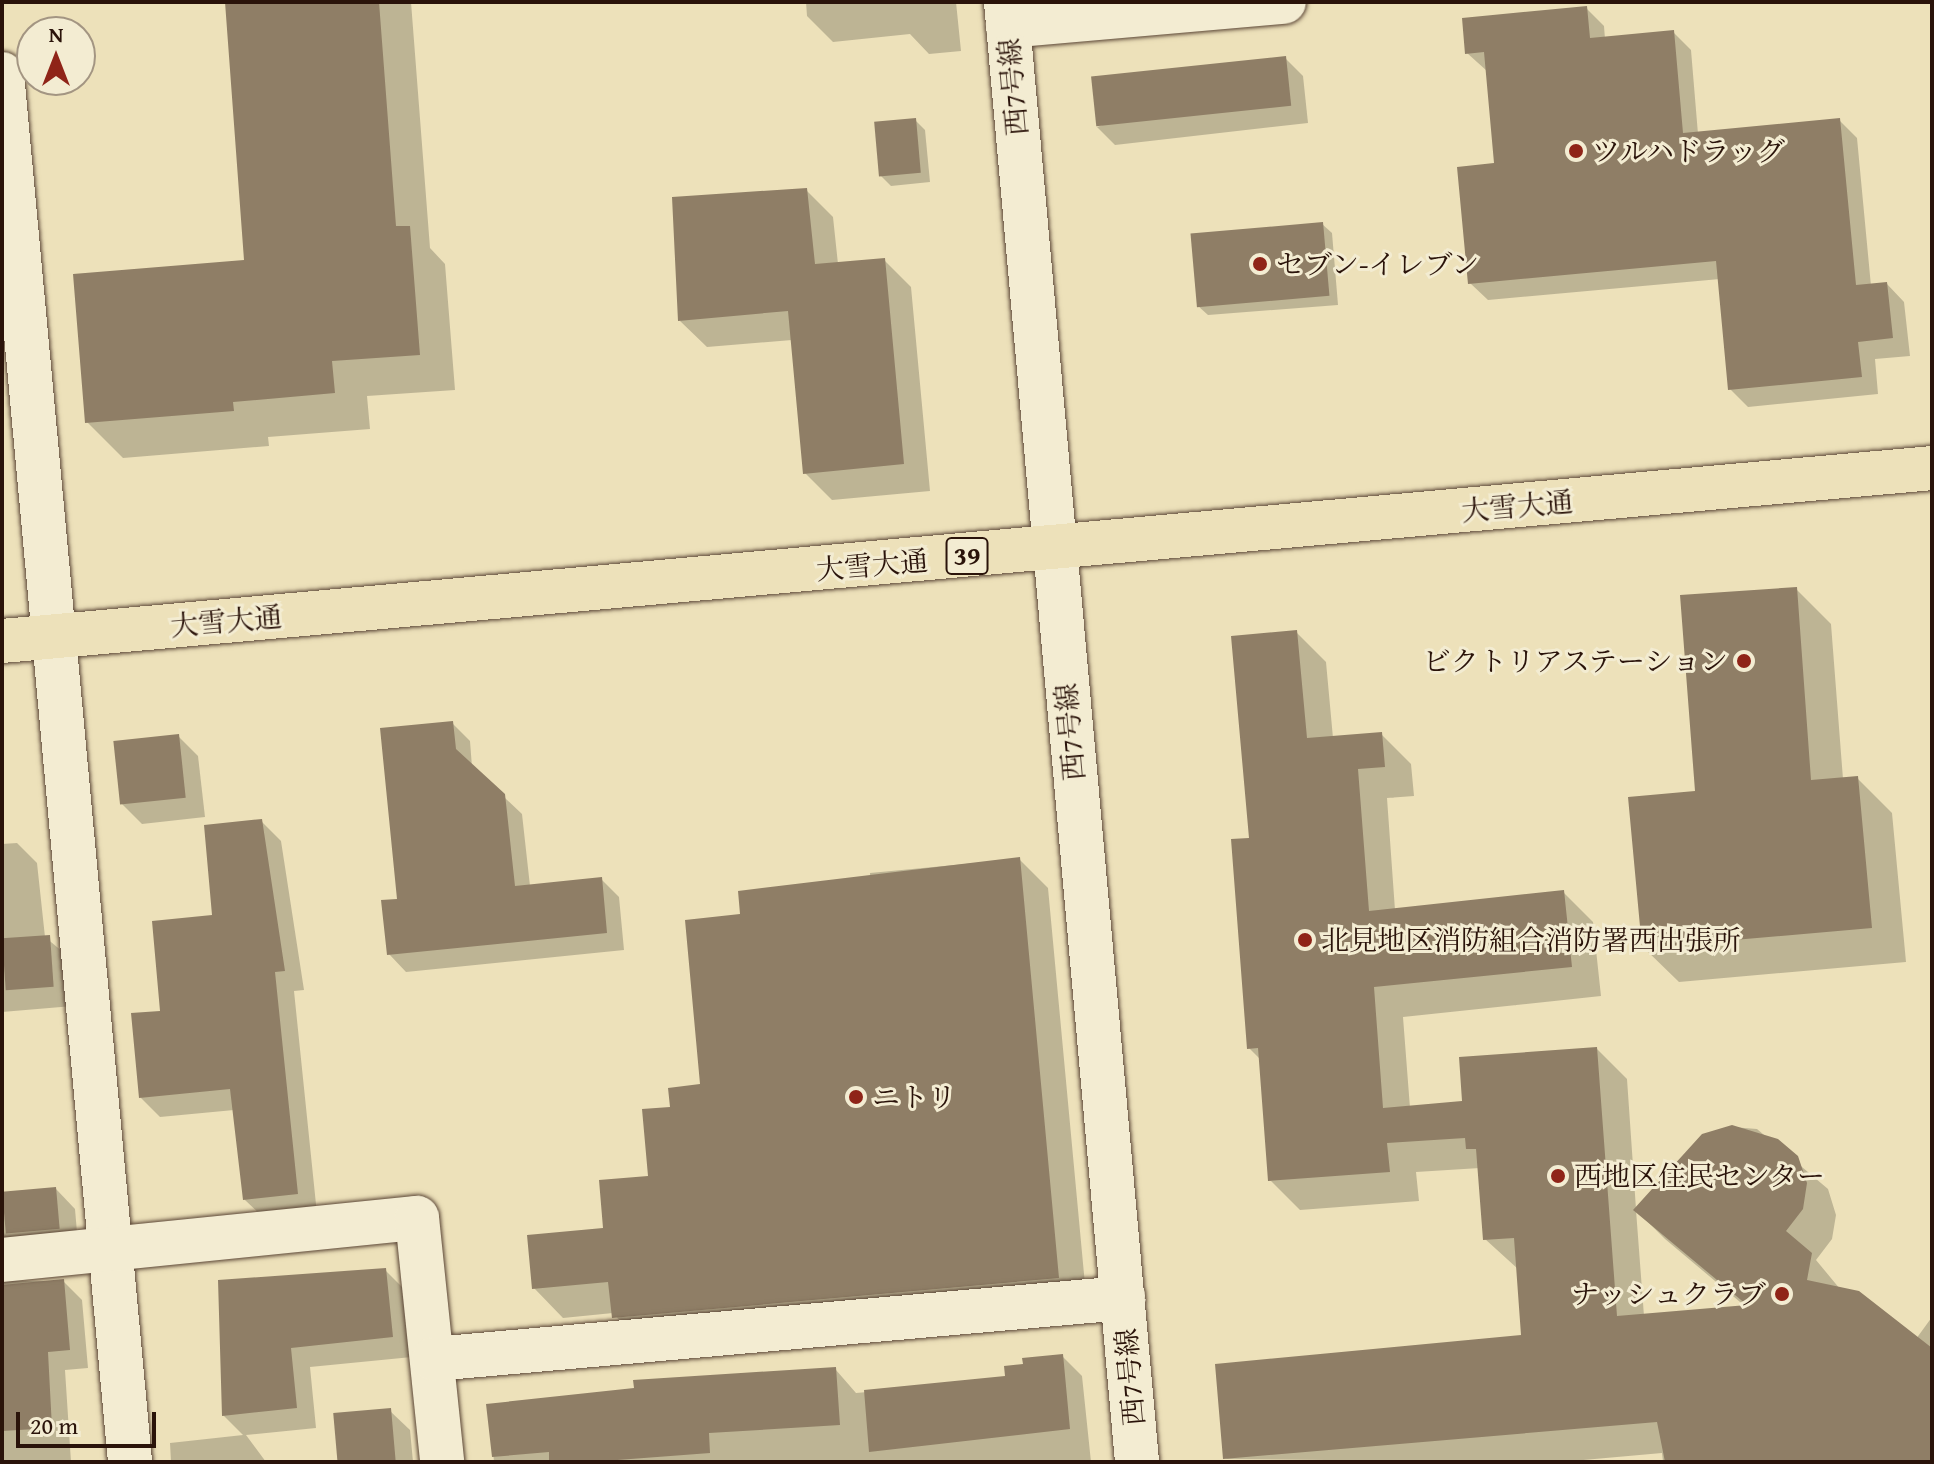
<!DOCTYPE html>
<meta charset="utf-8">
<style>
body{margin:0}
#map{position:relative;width:1934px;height:1464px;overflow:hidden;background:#ede1ba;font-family:"Gentium Book Plus","Noto Serif JP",serif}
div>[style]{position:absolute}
.shadow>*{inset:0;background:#0003}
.building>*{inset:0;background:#8f7e66;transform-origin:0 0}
.roads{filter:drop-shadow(0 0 2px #5b4636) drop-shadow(0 0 2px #5b4636)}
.street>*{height:44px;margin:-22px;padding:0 22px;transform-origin:22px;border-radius:22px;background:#f3ecd2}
.secondary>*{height:44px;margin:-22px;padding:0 22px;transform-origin:22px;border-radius:22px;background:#f3ecd2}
.highway>*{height:44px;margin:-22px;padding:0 22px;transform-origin:22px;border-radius:22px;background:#ede1ba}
.dots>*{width:22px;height:22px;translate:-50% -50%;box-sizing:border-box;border:4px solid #f3ecd2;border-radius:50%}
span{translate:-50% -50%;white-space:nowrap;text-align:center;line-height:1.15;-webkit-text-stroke:6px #f3ecd2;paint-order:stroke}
.shield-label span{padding:2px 6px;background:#f3ecd2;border:2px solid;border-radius:6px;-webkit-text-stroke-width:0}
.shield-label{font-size:26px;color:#2a130a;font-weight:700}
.street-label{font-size:28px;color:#2a130a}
.poi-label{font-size:28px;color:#2a130a}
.left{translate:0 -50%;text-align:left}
.right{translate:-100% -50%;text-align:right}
.frame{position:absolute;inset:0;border:4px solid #2a130a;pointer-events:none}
.north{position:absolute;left:16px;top:16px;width:80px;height:80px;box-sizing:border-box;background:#f3ecd2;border:2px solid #a39582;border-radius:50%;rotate:0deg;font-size:22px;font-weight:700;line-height:32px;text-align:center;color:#2a130a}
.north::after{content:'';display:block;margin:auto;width:28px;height:36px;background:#8f2418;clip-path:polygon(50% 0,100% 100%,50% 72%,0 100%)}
.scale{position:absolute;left:16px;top:1412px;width:140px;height:36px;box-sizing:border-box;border:4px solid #2a130a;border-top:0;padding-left:10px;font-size:24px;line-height:28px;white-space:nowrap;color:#2a130a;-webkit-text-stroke:6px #f3ecd2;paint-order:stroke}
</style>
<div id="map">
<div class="shadow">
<div style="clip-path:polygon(227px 2px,411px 2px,430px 248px,445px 264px,455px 390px,367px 396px,370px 429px,268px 437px,269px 446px,123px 458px,87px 422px,246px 262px)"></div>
<div style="clip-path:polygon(806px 2px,956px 2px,961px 51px,929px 54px,910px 34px,833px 42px,807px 16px)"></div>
<div style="clip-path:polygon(1586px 8px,1604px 26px,1605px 39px,1673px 32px,1691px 50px,1698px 134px,1839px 120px,1857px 138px,1871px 286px,1887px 284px,1904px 302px,1910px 356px,1875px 359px,1878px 394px,1748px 407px,1730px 389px,1720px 279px,1488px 300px,1470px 283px,1497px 165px,1487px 71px,1467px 53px)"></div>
<div style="clip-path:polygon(1285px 58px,1303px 76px,1308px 123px,1115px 145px,1097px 127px)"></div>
<div style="clip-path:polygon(915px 120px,925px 130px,930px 182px,891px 186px,881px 176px)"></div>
<div style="clip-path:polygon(806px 190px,833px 217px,838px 264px,884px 260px,911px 287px,930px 491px,832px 500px,805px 473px,792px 340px,707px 347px,680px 321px)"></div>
<div style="clip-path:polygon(1322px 224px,1332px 233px,1338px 305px,1208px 315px,1198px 306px)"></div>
<div style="clip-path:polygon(1796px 589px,1831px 624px,1843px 779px,1857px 778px,1892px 813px,1906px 962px,1679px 982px,1644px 948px,1697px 793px)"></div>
<div style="clip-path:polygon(evenodd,1296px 632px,1326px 662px,1333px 738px,1381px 734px,1411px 764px,1414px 796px,1387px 798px,1395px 910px,1563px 892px,1593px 922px,1601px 996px,1403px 1017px,1410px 1108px,1464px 1103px,1597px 1049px,1627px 1079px,1636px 1209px,1732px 1127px,1757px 1129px,1828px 1189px,1836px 1215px,1832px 1239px,1816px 1260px,1840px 1289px,1916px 1339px,1932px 1317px,1932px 1462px,1663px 1462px,1662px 1453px,1561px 1462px,1225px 1459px,1523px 1337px,1518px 1269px,1485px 1239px,1480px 1168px,1416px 1172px,1419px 1201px,1300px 1210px,1270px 1180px,1261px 1060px,1249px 1048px,1251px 840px,1296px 632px,1636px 1210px,1665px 1239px,1746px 1307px,1644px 1316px,1636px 1210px)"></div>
<div style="clip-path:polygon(452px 723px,470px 741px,472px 767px,522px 814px,530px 886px,601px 879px,619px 897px,624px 950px,406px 972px,389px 954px)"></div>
<div style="clip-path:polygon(178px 736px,198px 756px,205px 817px,142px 824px,122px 804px)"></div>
<div style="clip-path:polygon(261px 821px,281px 841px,304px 990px,294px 991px,317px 1214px,265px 1219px,245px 1200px,234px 1110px,160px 1117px,141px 1098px,162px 1013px)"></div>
<div style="clip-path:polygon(17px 843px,37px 863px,45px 937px,69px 957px,73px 1006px,2px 1012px,2px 844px)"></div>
<div style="clip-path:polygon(1019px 859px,1048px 888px,1087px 1306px,643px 1346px,613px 1313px,563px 1318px,534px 1288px,606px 1230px,650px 1178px,672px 1109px,702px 1086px,742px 916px,870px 881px,870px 873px)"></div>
<div style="clip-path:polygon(56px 1189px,75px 1209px,78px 1244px,2px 1257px,2px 1193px)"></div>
<div style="clip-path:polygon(385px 1270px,405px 1290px,412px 1357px,310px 1367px,316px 1428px,246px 1435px,266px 1462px,171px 1462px,170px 1443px,243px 1435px,223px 1415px,220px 1282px)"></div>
<div style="clip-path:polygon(2px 1281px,63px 1281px,82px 1300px,88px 1368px,65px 1370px,71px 1462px,2px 1462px)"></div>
<div style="clip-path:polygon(1062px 1356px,1082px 1376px,1091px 1462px,494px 1462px,489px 1406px,836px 1370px,856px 1393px,970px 1383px,1007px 1378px)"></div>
<div style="clip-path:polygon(390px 1411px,410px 1430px,413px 1462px,340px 1462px)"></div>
</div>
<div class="building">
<div style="clip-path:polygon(225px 2px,379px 2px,396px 226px,410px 226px,420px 355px,332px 361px,335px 393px,233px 402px,234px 411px,85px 423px,73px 274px,244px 260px)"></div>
<div style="clip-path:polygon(1587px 6px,1590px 38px,1674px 30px,1683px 133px,1840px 118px,1856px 285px,1887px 282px,1893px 338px,1858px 342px,1862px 377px,1728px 390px,1716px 261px,1468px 284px,1457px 167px,1494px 163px,1484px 52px,1465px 54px,1462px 18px)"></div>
<div style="left:1286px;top:56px;width:50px;height:196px;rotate:84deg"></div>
<div style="left:916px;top:118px;width:55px;height:42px;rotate:85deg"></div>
<div style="clip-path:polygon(807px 188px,815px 264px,885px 258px,904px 464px,803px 474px,788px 311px,678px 321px,672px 197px)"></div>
<div style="left:1323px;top:222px;width:74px;height:133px;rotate:85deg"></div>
<div style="clip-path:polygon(1797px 587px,1811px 780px,1858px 776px,1872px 928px,1642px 948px,1628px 797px,1695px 791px,1680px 595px)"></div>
<div style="clip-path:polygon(1297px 630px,1307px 738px,1382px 732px,1385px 767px,1358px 769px,1369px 911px,1564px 890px,1572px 967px,1374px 987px,1383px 1108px,1462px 1101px,1459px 1057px,1597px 1047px,1617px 1316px,1747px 1305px,1633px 1210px,1702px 1134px,1732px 1125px,1778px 1139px,1798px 1156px,1807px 1183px,1803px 1209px,1786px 1231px,1812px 1253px,1807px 1280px,1859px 1291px,1932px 1348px,1932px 1462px,1665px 1462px,1657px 1422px,1223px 1459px,1215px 1364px,1521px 1335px,1514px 1238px,1483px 1240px,1476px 1149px,1466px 1149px,1465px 1138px,1387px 1143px,1390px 1172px,1268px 1181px,1258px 1048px,1247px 1049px,1231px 839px,1249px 838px,1231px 636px)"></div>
<div style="clip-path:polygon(453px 721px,456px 749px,505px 794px,515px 886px,602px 877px,607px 933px,387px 955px,381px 900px,397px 899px,380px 728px)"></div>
<div style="left:179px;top:734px;width:64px;height:66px;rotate:84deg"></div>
<div style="clip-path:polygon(262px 819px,285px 971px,275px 972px,298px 1194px,243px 1200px,230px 1089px,139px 1098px,131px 1013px,160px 1011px,152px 921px,212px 915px,204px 825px)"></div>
<div style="clip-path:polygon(1020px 857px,1059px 1278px,612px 1318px,608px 1282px,532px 1289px,527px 1235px,603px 1228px,599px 1180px,648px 1176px,642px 1109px,670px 1107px,668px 1088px,700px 1084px,685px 920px,740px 914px,738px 891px)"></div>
<div style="left:50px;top:935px;width:52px;height:48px;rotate:86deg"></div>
<div style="left:56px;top:1187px;width:42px;height:54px;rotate:85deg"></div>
<div style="clip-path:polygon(386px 1268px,393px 1337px,291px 1348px,297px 1408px,222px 1416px,218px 1280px)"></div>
<div style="clip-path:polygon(64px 1279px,70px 1350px,48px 1352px,52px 1428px,2px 1431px,2px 1285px)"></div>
<div style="clip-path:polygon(1063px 1354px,1070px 1429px,869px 1452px,864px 1390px,1005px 1376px,1004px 1366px,1023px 1364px,1022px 1358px)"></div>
<div style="clip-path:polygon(836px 1367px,840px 1425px,709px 1433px,710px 1453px,591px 1462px,549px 1462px,549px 1452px,492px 1457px,486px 1404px,634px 1388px,633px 1380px)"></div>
<div style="left:391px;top:1408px;width:54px;height:58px;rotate:85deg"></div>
</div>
<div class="roads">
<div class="street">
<div style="left:1008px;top:26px;width:277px;rotate:-5deg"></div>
<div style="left:2px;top:74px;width:1394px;rotate:84.73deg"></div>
<div style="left:2px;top:1260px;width:417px;rotate:-5.8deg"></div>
<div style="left:417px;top:1218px;width:245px;rotate:84.1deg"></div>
<div style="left:434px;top:1359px;width:692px;rotate:-5.06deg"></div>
</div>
<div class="secondary">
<div style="left:1006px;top:2px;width:1466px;rotate:84.87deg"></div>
</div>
<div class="highway">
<div style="left:2px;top:641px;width:1938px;rotate:-5.12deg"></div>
</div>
</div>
<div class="dots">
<div style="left:1576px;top:151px;background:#8f2418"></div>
<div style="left:1260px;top:264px;background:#8f2418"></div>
<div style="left:1744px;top:661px;background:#8f2418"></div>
<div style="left:1305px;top:940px;background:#8f2418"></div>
<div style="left:856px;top:1097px;background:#8f2418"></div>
<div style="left:1558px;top:1176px;background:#8f2418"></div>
<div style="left:1782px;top:1294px;background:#8f2418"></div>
</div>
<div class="shield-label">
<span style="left:967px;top:556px">39</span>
</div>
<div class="street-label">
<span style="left:1013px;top:87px;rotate:-95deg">西7号線</span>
<span style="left:1517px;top:506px;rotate:-5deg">大雪大通</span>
<span style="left:872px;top:565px;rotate:-5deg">大雪大通</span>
<span style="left:226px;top:621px;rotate:-5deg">大雪大通</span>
<span style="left:1070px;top:732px;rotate:-95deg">西7号線</span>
<span style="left:1130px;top:1377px;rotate:-95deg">西7号線</span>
</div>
<div class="poi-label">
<span class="left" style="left:1592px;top:151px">ツルハドラッグ</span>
<span class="left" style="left:1276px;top:264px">セブン-イレブン</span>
<span class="right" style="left:1728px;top:661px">ビクトリアステーション</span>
<span class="left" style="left:1321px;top:940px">北見地区消防組合消防署西出張所</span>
<span class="left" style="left:872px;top:1097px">ニトリ</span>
<span class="left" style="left:1574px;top:1176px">西地区住民センター</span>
<span class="right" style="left:1766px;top:1294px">ナッシュクラブ</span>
</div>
<div class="frame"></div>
<div class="north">N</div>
<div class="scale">20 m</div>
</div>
